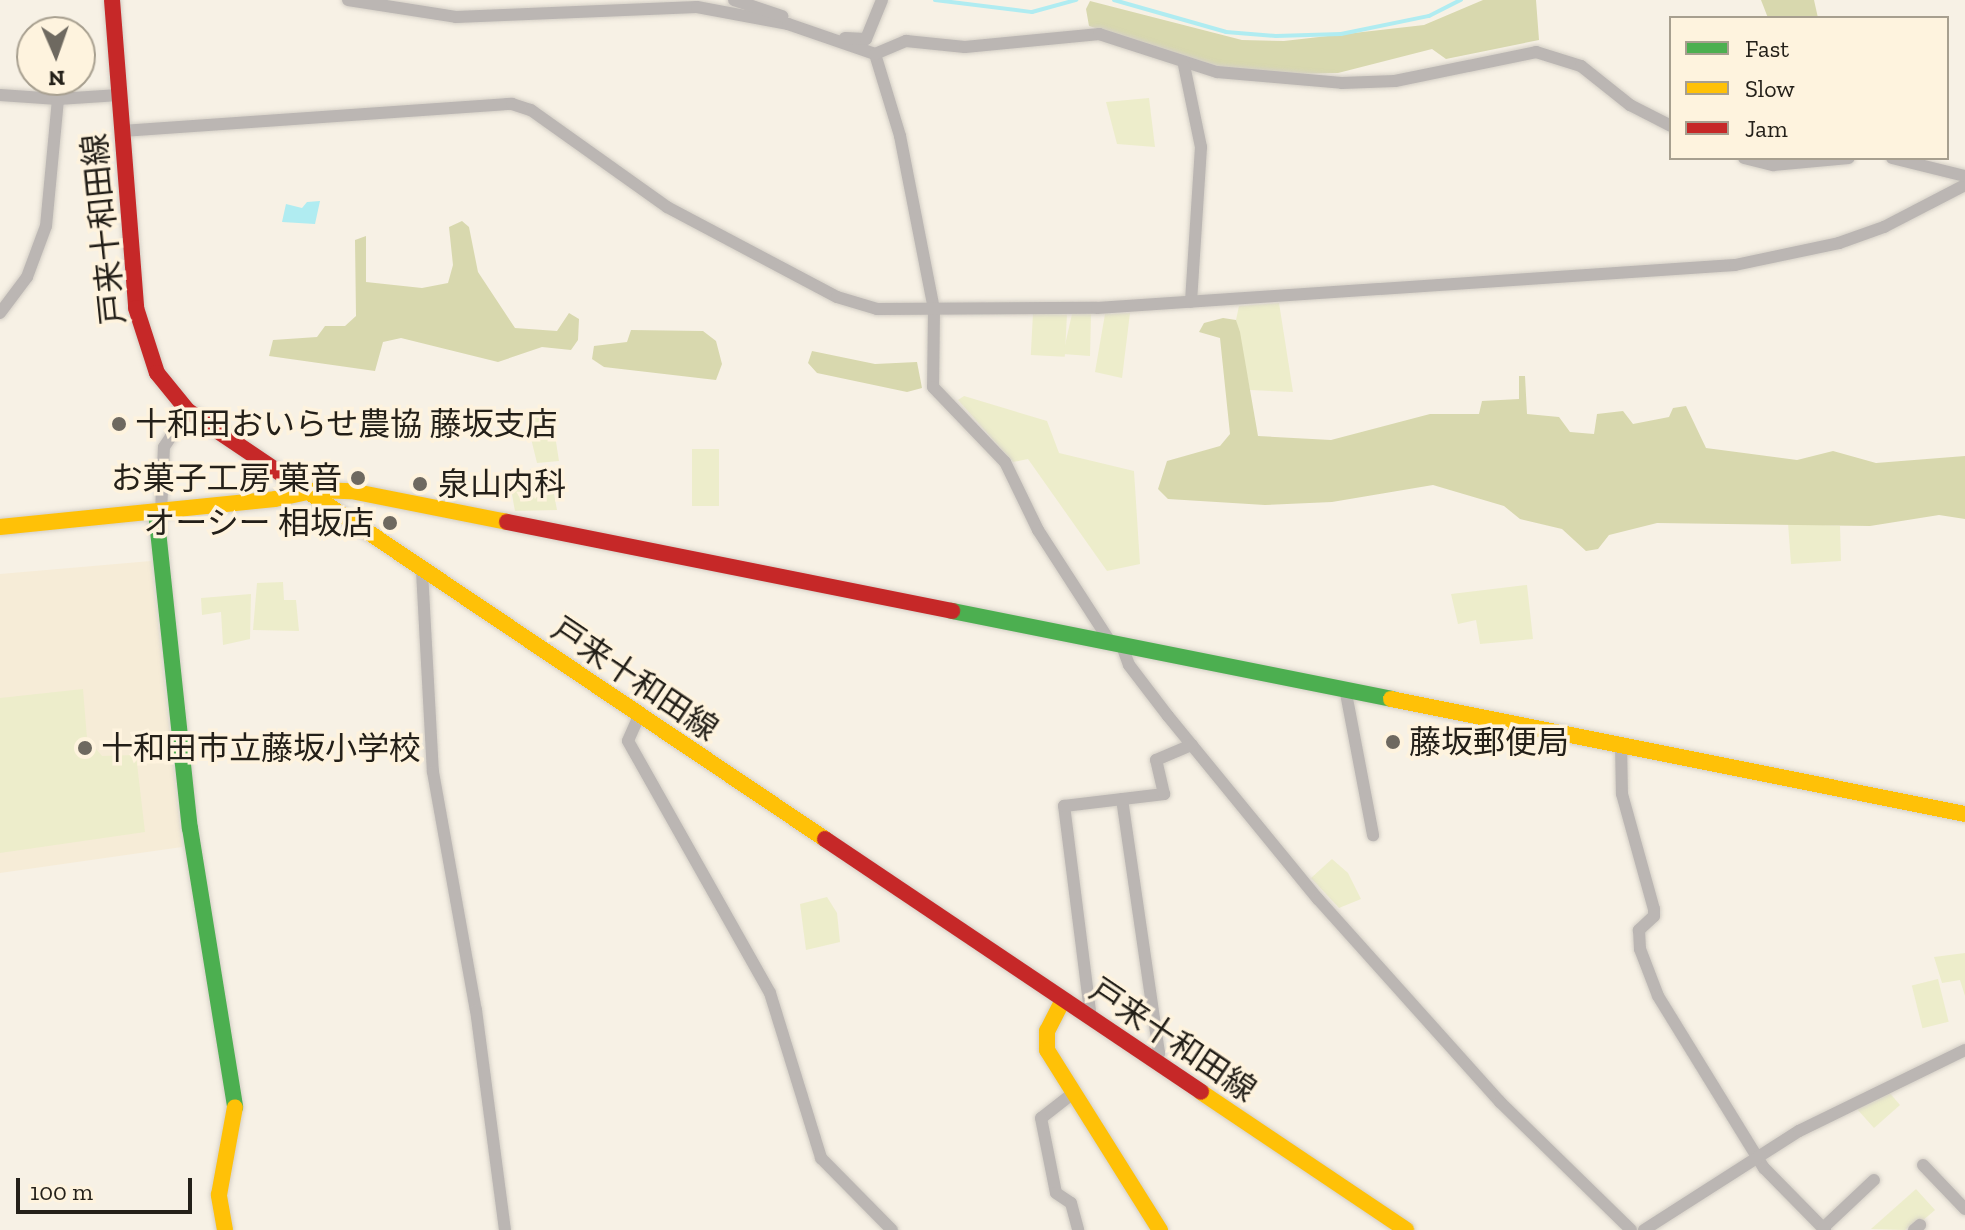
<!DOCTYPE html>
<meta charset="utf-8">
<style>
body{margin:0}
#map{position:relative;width:1965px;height:1230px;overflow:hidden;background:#f7f1e5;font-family:"Zilla Slab","Noto Sans JP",serif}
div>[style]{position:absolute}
.built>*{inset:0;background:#f6ecd7}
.green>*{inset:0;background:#ededcb;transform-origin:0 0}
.forest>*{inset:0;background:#d8d8ae}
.water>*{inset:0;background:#b0ecf1}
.stream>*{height:4px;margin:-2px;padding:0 2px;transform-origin:2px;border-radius:2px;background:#b0ecf1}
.roads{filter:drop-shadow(0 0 2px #d4cfc6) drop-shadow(0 0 2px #d4cfc6)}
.street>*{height:12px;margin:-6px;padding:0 6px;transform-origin:6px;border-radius:6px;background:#bbb6b3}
.fast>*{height:16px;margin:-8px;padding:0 8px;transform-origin:8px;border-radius:8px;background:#4caf50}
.slow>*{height:16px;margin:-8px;padding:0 8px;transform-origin:8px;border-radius:8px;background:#ffc107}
.jam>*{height:16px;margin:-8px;padding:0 8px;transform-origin:8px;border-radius:8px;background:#c62828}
.dots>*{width:22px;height:22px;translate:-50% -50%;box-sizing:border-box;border:4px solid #fef3de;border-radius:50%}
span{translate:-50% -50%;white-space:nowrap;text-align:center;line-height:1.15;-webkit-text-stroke:7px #fef3de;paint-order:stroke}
.street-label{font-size:32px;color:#242019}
.poi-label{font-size:32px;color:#242019}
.left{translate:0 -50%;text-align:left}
.right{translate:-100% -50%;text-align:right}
.legend{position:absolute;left:1669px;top:16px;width:280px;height:144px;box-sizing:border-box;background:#fef3de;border:2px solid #a79f8f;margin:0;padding:10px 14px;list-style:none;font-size:24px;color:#242019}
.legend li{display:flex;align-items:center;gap:16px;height:40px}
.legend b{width:40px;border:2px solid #a79f8f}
.north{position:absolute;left:16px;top:16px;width:80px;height:80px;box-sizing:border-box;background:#fef3de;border:2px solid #a79f8f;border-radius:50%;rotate:178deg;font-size:22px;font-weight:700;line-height:32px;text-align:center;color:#242019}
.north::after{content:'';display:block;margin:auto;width:28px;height:36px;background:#6e6960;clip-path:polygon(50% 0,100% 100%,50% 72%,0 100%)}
.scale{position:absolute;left:16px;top:1178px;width:176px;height:36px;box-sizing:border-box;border:4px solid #242019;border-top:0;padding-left:10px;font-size:24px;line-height:28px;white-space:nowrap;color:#242019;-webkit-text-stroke:6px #fef3de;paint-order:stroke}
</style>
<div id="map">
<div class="built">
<div style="clip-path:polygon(151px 561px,182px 847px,0 873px,0 574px)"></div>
</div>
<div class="green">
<div style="clip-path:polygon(1149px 98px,1155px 147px,1117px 144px,1106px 102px)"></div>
<div style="clip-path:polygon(1279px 303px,1293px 392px,1250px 390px,1236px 320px,1239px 306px)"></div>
<div style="left:1033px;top:313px;width:34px;height:42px;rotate:3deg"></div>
<div style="clip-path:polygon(1130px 313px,1122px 378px,1095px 372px,1105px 314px)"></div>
<div style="clip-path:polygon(1072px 314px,1091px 314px,1090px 356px,1063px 354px)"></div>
<div style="clip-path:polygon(964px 396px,1047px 421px,1059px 453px,1134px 471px,1140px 564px,1107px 571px,1028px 459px,1013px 462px,958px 400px)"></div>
<div style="clip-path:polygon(534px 415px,552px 416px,559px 461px,537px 463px,527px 422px,533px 422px)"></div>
<div style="left:692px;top:449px;width:27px;height:57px"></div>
<div style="clip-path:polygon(549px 467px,557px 510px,515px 511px,508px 473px)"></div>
<div style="clip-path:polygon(1788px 523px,1840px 526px,1841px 561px,1791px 564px)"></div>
<div style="clip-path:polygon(283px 582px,284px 600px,296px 600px,299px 631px,253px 630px,257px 583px)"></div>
<div style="clip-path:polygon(1527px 585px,1533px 639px,1480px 644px,1476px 620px,1458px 624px,1451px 594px)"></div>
<div style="clip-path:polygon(251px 594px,250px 639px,223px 645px,221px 612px,202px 615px,201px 598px)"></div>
<div style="clip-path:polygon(83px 689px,87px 738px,102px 756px,136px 755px,145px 832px,0 853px,0 698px)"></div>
<div style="clip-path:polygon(1332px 859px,1348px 873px,1361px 899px,1339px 908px,1311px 878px)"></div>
<div style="clip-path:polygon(827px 897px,837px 913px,840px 942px,806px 950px,800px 904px)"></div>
<div style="clip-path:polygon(1965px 953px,1965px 996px,1960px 980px,1942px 983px,1934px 957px)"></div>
<div style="left:1938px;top:979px;width:44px;height:27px;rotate:76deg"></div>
<div style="clip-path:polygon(1888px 1091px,1900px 1105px,1874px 1128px,1857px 1109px)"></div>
<div style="clip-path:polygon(1916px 1189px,1935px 1210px,1921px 1222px,1918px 1219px,1905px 1230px,1871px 1229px)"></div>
</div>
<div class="forest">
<div style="clip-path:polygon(1483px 0,1536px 0,1539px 40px,1446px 59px,1432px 49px,1338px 73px,1246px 75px,1089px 26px,1086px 9px,1090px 1px,1242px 40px,1284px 41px,1424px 25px)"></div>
<div style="clip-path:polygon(1761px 0,1814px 0,1818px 18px,1768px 18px)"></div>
<div style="clip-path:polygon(462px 221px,469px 227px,478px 272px,515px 328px,557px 331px,569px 313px,579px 319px,578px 340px,571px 350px,542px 347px,498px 362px,401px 338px,383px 342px,375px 371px,269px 356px,273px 340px,317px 337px,325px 326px,345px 326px,356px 316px,355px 240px,366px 236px,366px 282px,422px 288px,448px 283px,453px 265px,449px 227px)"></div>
<div style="clip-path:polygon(1223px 318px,1236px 320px,1240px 332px,1258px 436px,1331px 440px,1430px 414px,1479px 414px,1482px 401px,1519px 399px,1519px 376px,1525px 376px,1527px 414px,1559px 417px,1570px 432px,1594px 434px,1597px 414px,1623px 411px,1633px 424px,1669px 417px,1673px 408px,1686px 406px,1706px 448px,1797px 460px,1833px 451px,1876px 463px,1965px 456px,1965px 519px,1939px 515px,1870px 526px,1657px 523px,1609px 535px,1598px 549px,1586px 551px,1562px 529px,1520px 519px,1504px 506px,1433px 485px,1332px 502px,1265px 505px,1168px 499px,1158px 489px,1167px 461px,1220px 446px,1230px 434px,1220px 338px,1199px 332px,1204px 323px)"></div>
<div style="clip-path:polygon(631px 330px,703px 331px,716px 341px,722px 364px,716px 380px,604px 367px,592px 359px,594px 346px,627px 342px)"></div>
<div style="clip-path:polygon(812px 351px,875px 364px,917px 362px,922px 388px,907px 392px,817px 373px,808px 363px)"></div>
</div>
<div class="water">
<div style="clip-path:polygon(320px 201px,315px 224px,282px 222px,286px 204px,302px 208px,307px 202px)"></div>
</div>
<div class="stream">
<div style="left:935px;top:0;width:98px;rotate:7.1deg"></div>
<div style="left:1032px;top:12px;width:46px;rotate:-15.3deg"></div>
<div style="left:1114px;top:0;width:116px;rotate:15.9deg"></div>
<div style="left:1226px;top:32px;width:50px;rotate:4.6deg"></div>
<div style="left:1276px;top:36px;width:65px;rotate:-1.8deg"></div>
<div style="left:1341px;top:34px;width:90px;rotate:-11.6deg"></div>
<div style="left:1429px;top:16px;width:36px;rotate:-27deg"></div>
</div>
<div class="roads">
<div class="street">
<div style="left:348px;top:0;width:109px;rotate:8.9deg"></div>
<div style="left:456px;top:17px;width:241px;rotate:-2.4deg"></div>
<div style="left:697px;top:7px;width:93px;rotate:10.6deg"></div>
<div style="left:788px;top:24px;width:92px;rotate:19deg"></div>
<div style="left:875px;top:54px;width:86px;rotate:73deg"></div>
<div style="left:900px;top:136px;width:177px;rotate:78.9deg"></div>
<div style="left:934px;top:310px;width:77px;rotate:90.7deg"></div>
<div style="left:933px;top:387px;width:104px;rotate:46.2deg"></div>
<div style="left:1005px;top:462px;width:76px;rotate:64.1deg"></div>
<div style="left:1038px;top:530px;width:131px;rotate:57.2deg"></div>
<div style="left:734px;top:0;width:51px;rotate:18.4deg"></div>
<div style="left:845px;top:38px;width:21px;rotate:3deg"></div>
<div style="left:866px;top:39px;width:42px;rotate:-67.7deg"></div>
<div style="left:875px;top:54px;width:34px;rotate:-23deg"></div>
<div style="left:906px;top:41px;width:59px;rotate:5.8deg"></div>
<div style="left:965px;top:47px;width:135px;rotate:-5.5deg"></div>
<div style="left:1099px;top:34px;width:124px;rotate:17.9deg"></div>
<div style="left:1217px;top:72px;width:125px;rotate:5deg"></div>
<div style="left:1342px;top:83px;width:53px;rotate:-2.2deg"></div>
<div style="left:1395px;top:81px;width:144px;rotate:-11.6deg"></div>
<div style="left:1536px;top:52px;width:47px;rotate:17.3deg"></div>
<div style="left:1581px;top:66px;width:63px;rotate:38.5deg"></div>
<div style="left:1630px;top:105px;width:46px;rotate:27.1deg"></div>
<div style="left:1184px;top:65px;width:84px;rotate:78.3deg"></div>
<div style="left:1201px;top:147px;width:155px;rotate:93.7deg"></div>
<div style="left:0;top:95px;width:58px;rotate:3.9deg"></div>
<div style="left:58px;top:99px;width:61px;rotate:-3.8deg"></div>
<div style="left:122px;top:131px;width:391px;rotate:-4deg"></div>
<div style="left:512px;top:104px;width:20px;rotate:18deg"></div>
<div style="left:531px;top:110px;width:167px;rotate:35.5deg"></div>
<div style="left:667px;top:207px;width:192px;rotate:27.9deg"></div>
<div style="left:837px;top:297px;width:42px;rotate:16.7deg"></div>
<div style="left:877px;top:309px;width:220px;rotate:-0.3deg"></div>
<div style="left:1097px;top:308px;width:639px;rotate:-3.86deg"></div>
<div style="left:1735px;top:265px;width:106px;rotate:-11.9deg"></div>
<div style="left:1839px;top:243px;width:48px;rotate:-19.6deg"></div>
<div style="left:1884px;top:227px;width:91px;rotate:-27.4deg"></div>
<div style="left:1744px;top:158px;width:30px;rotate:14deg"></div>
<div style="left:1773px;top:165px;width:76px;rotate:-5.3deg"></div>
<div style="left:1892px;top:158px;width:75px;rotate:13.9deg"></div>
<div style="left:0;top:313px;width:45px;rotate:-53.1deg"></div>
<div style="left:27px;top:277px;width:54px;rotate:-69.6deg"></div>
<div style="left:46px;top:226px;width:128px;rotate:-84.6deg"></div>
<div style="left:161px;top:512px;width:65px;rotate:-87.4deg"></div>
<div style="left:164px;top:447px;width:43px;rotate:-56.3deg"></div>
<div style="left:422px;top:571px;width:201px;rotate:86.9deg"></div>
<div style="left:433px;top:772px;width:242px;rotate:79.8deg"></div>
<div style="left:476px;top:1010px;width:222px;rotate:82.5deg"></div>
<div style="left:1121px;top:643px;width:23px;rotate:70deg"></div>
<div style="left:1129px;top:665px;width:64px;rotate:52.6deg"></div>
<div style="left:1168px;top:716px;width:237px;rotate:50.7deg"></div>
<div style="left:1318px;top:899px;width:273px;rotate:48.1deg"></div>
<div style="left:1500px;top:1102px;width:183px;rotate:44.3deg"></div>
<div style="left:1345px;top:688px;width:150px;rotate:79.2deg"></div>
<div style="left:639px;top:716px;width:27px;rotate:114deg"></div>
<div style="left:628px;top:741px;width:289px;rotate:60.6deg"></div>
<div style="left:770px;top:993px;width:173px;rotate:72.8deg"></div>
<div style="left:821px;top:1158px;width:101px;rotate:45.4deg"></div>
<div style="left:1621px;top:744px;width:50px;rotate:88.9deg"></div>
<div style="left:1622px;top:794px;width:119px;rotate:74.5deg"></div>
<div style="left:1654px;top:909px;width:7px;rotate:90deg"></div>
<div style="left:1654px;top:916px;width:21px;rotate:137deg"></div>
<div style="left:1639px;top:930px;width:19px;rotate:87deg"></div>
<div style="left:1640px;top:949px;width:50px;rotate:69deg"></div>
<div style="left:1658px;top:996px;width:202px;rotate:58.4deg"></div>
<div style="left:1764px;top:1168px;width:87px;rotate:45.5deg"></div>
<div style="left:1122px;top:799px;width:257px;rotate:81.7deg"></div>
<div style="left:1159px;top:1053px;width:9px;rotate:131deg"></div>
<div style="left:1091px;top:1019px;width:215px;rotate:-97.2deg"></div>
<div style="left:1064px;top:806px;width:101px;rotate:-6.8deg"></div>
<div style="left:1164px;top:794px;width:35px;rotate:-103deg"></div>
<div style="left:1156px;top:760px;width:39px;rotate:-23deg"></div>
<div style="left:1072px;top:1094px;width:39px;rotate:142deg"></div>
<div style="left:1041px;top:1118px;width:76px;rotate:78.7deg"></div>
<div style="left:1056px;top:1193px;width:18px;rotate:34deg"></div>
<div style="left:1071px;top:1203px;width:28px;rotate:75deg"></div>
<div style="left:1923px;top:1165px;width:61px;rotate:46.3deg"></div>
<div style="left:1823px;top:1228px;width:70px;rotate:-43.3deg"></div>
<div style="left:1644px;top:1230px;width:184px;rotate:-32.6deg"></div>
<div style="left:1799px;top:1131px;width:185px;rotate:-26deg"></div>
<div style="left:1914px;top:1230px;width:8px;rotate:-40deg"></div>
</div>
<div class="fast">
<div style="left:156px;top:512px;width:318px;rotate:83.9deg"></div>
<div style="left:190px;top:828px;width:283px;rotate:80.8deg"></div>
<div style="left:952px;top:611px;width:448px;rotate:11.3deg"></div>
</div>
<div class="slow">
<div style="left:289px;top:479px;width:646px;rotate:33.89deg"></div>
<div style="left:0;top:527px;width:276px;rotate:-5.8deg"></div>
<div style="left:275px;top:499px;width:43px;rotate:-12.1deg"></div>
<div style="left:317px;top:490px;width:34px;rotate:2deg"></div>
<div style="left:351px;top:491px;width:159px;rotate:11.2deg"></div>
<div style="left:1391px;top:699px;width:585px;rotate:11.33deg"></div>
<div style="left:1063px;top:1000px;width:35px;rotate:117deg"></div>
<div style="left:1047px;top:1031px;width:19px;rotate:90deg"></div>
<div style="left:1047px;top:1050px;width:213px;rotate:57.9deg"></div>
<div style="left:1201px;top:1092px;width:247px;rotate:33.9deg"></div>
<div style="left:225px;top:1230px;width:36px;rotate:-100deg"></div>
<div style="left:219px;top:1195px;width:89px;rotate:-79.7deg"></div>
</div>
<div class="jam">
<div style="left:112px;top:0;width:309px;rotate:85.5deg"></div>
<div style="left:136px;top:308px;width:68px;rotate:72.1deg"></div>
<div style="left:157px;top:373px;width:49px;rotate:50.8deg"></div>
<div style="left:188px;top:411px;width:122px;rotate:34deg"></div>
<div style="left:507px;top:522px;width:454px;rotate:11.3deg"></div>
<div style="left:825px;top:839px;width:453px;rotate:33.9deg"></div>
</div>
</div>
<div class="dots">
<div style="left:119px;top:424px;background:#6e6960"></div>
<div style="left:358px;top:478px;background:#6e6960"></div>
<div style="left:420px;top:484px;background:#6e6960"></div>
<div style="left:390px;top:523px;background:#6e6960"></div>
<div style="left:1393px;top:742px;background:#6e6960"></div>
<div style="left:85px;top:748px;background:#6e6960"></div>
</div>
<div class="street-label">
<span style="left:104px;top:229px;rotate:-96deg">戸来十和田線</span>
<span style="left:635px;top:679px;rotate:34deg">戸来十和田線</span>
<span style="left:1173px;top:1040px;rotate:34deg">戸来十和田線</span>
</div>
<div class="poi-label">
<span class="left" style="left:135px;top:424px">十和田おいらせ農協 藤坂支店</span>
<span class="right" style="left:342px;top:478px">お菓子工房 菓音</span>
<span class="left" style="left:438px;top:484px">泉山内科</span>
<span class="right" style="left:374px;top:523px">オーシー 相坂店</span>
<span class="left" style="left:1409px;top:742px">藤坂郵便局</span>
<span class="left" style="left:101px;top:748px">十和田市立藤坂小学校</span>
</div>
<ul class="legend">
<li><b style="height:10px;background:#4caf50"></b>Fast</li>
<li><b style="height:10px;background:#ffc107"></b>Slow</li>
<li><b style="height:10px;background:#c62828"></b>Jam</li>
</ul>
<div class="north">N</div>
<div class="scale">100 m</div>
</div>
